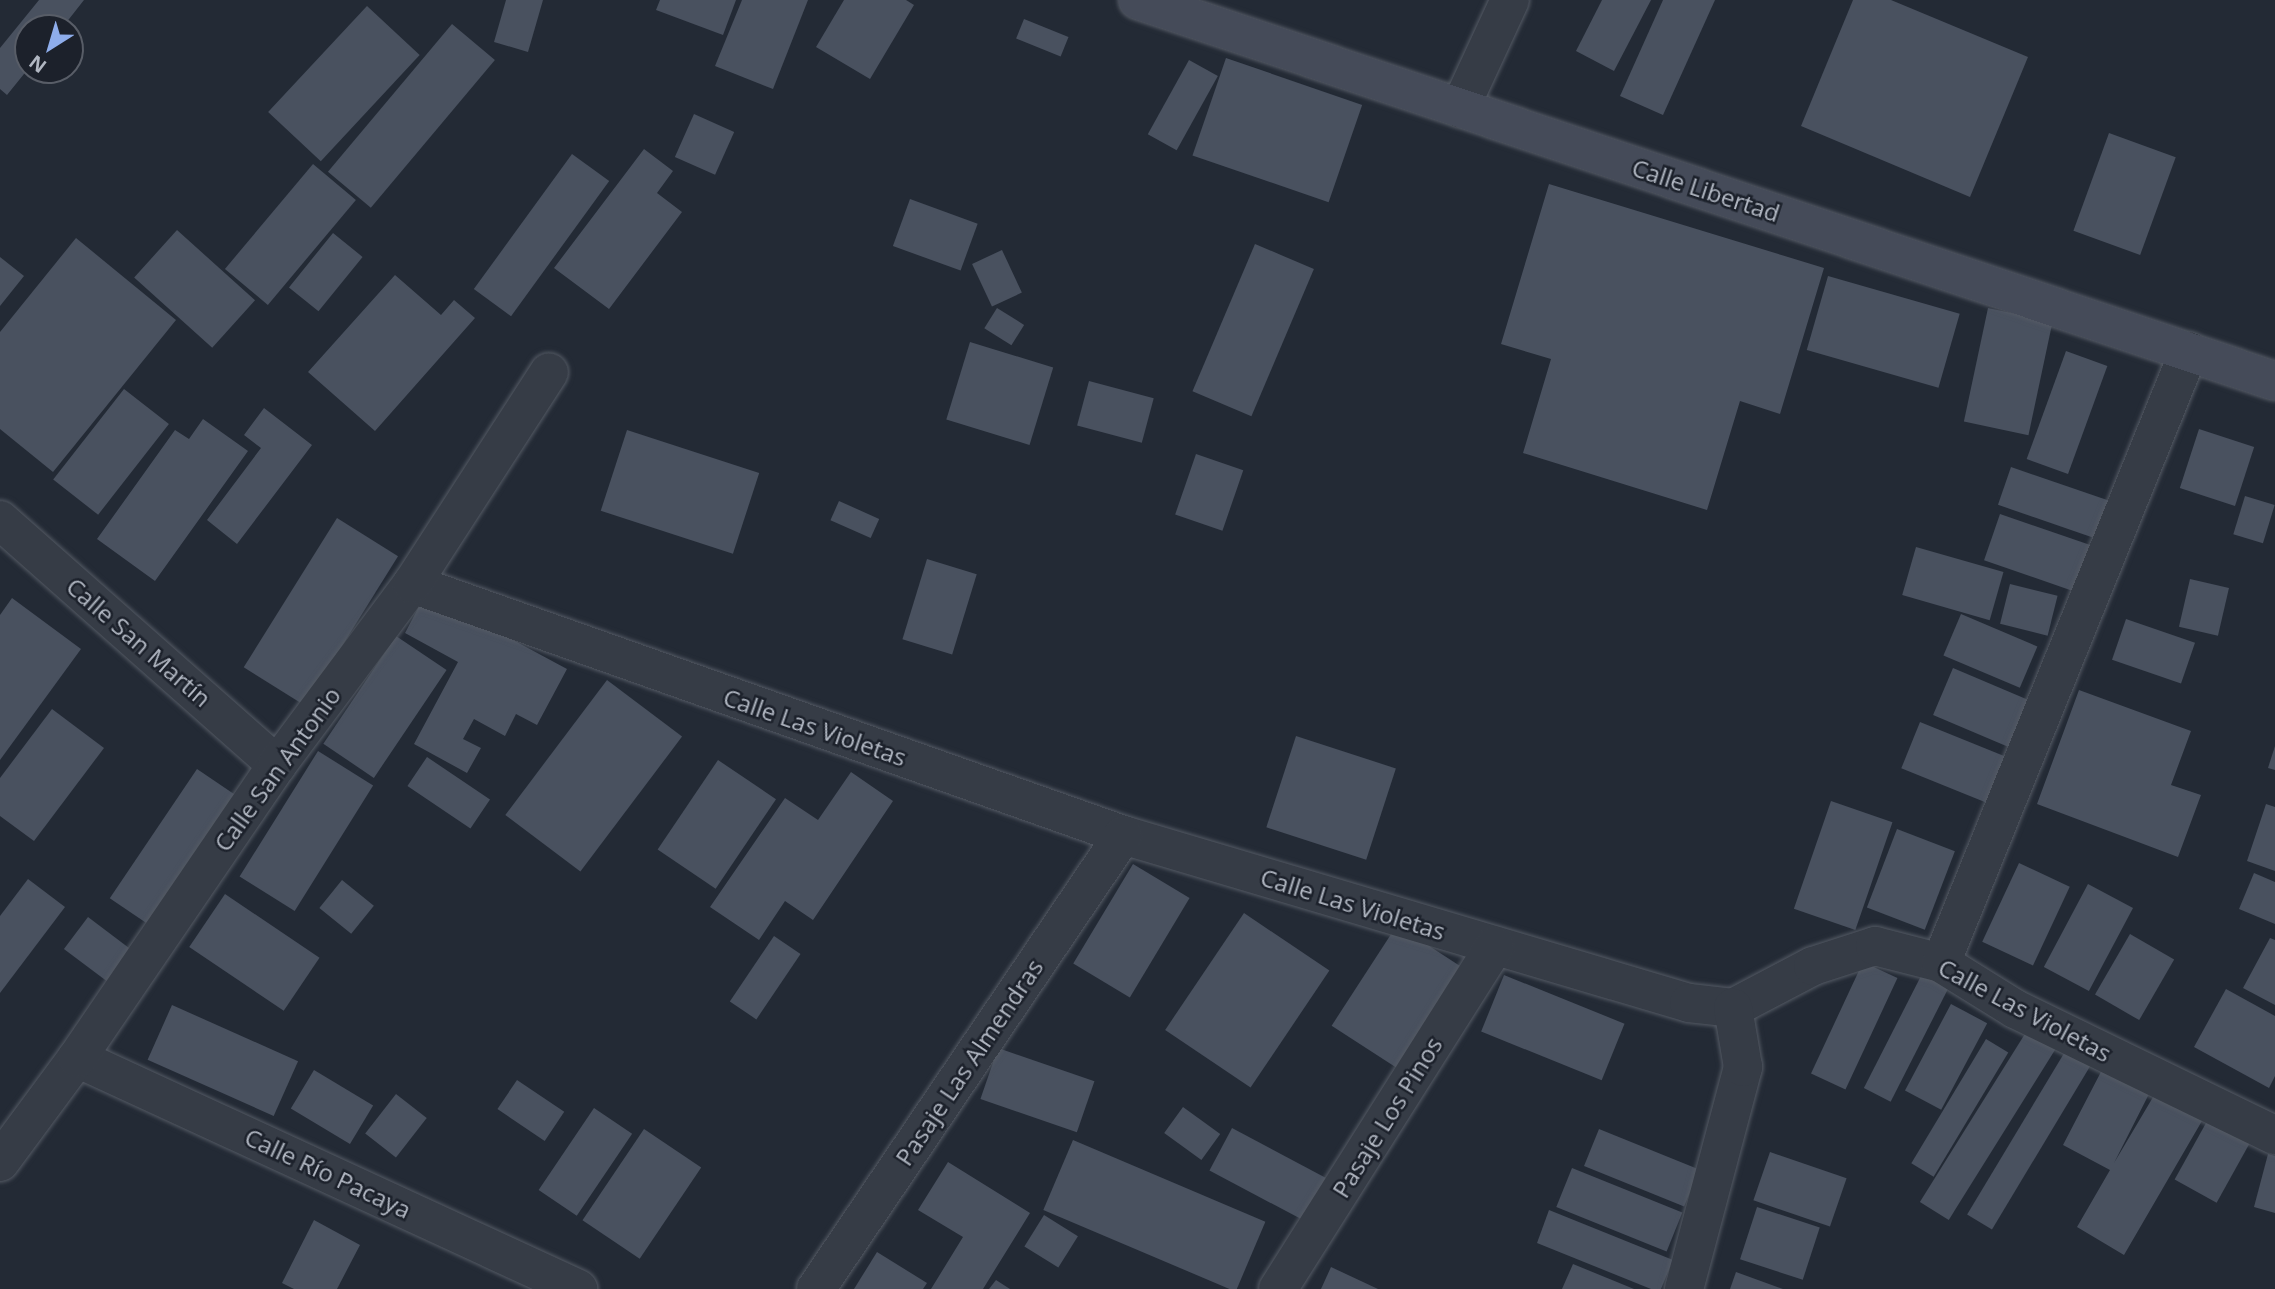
<!DOCTYPE html>
<meta charset="utf-8">
<style>
body{margin:0}
#map{position:relative;width:2275px;height:1289px;overflow:hidden;background:#232a35;font-family:"Open Sans",sans-serif}
div>[style]{position:absolute}
.building>*{inset:0;background:#49515f;transform-origin:0 0}
.roads{filter:drop-shadow(0 0 2px #545a64) drop-shadow(0 0 2px #545a64)}
.street>*{height:38px;margin:-19px;padding:0 19px;transform-origin:19px;border-radius:19px;background:#363c46}
.secondary>*{height:38px;margin:-19px;padding:0 19px;transform-origin:19px;border-radius:19px;background:#454b59}
span{translate:-50% -50%;white-space:nowrap;text-align:center;line-height:1.15;-webkit-text-stroke:5px #1c212b;paint-order:stroke}
.street-label{font-size:24px;color:#b1b7c2}
.north{position:absolute;left:14px;top:14px;width:70px;height:70px;box-sizing:border-box;background:#1c212b;border:2px solid #585d67;border-radius:50%;rotate:217deg;font-size:19px;font-weight:700;line-height:28px;text-align:center;color:#b1b7c2}
.north::after{content:'';display:block;margin:auto;width:24px;height:32px;background:#8eadeb;clip-path:polygon(50% 0,100% 100%,50% 72%,0 100%)}
</style>
<div id="map">
<div class="building">
<div style="clip-path:polygon(39px 0,84px 0,62px 28px,28px 28px,28px 69px,7px 95px,0 89px,0 48px)"></div>
<div style="clip-path:polygon(506px 0,543px 0,528px 52px,494px 42px)"></div>
<div style="clip-path:polygon(660px 0,736px 0,723px 35px,656px 10px)"></div>
<div style="clip-path:polygon(742px 0,808px 0,773px 89px,715px 66px)"></div>
<div style="clip-path:polygon(844px 0,906px 0,914px 5px,870px 79px,816px 47px)"></div>
<div style="clip-path:polygon(1602px 0,1651px 0,1614px 71px,1576px 51px)"></div>
<div style="clip-path:polygon(1663px 0,1715px 0,1663px 115px,1620px 96px)"></div>
<div style="clip-path:polygon(1853px 0,1891px 0,2028px 57px,1970px 197px,1801px 126px)"></div>
<div style="left:367px;top:6px;width:72px;height:145px;rotate:43deg"></div>
<div style="left:1024px;top:19px;width:48px;height:21px;rotate:22deg"></div>
<div style="left:452px;top:24px;width:56px;height:193px;rotate:40deg"></div>
<div style="left:1226px;top:58px;width:144px;height:103px;rotate:19deg"></div>
<div style="left:1189px;top:60px;width:33px;height:85px;rotate:29deg"></div>
<div style="left:694px;top:114px;width:44px;height:47px;rotate:24deg"></div>
<div style="left:2109px;top:133px;width:71px;height:104px;rotate:20deg"></div>
<div style="clip-path:polygon(644px 149px,673px 171px,657px 193px,682px 212px,609px 309px,554px 268px)"></div>
<div style="left:572px;top:154px;width:46px;height:167px;rotate:36deg"></div>
<div style="left:313px;top:164px;width:56px;height:137px;rotate:40deg"></div>
<div style="clip-path:polygon(1549px 184px,1824px 268px,1780px 414px,1740px 401px,1707px 510px,1523px 453px,1551px 359px,1501px 344px)"></div>
<div style="left:910px;top:199px;width:72px;height:50px;rotate:20deg"></div>
<div style="left:177px;top:230px;width:105px;height:64px;rotate:42deg"></div>
<div style="left:333px;top:233px;width:38px;height:70px;rotate:39deg"></div>
<div style="clip-path:polygon(76px 238px,176px 320px,53px 472px,0 429px,0 332px)"></div>
<div style="left:1255px;top:244px;width:64px;height:160px;rotate:23deg"></div>
<div style="left:1002px;top:250px;width:47px;height:33px;rotate:65deg"></div>
<div style="clip-path:polygon(0 257px,24px 276px,0 306px)"></div>
<div style="clip-path:polygon(395px 275px,441px 315px,454px 300px,475px 318px,375px 431px,308px 372px)"></div>
<div style="left:1828px;top:276px;width:137px;height:77px;rotate:16deg"></div>
<div style="left:997px;top:308px;width:32px;height:24px;rotate:32deg"></div>
<div style="left:1988px;top:308px;width:66px;height:116px;rotate:12deg"></div>
<div style="left:970px;top:342px;width:87px;height:81px;rotate:17deg"></div>
<div style="left:2066px;top:351px;width:44px;height:115px;rotate:20deg"></div>
<div style="left:1089px;top:381px;width:67px;height:46px;rotate:15deg"></div>
<div style="left:124px;top:389px;width:57px;height:115px;rotate:38deg"></div>
<div style="clip-path:polygon(264px 408px,312px 445px,237px 544px,207px 520px,261px 448px,244px 435px)"></div>
<div style="clip-path:polygon(203px 419px,248px 451px,155px 581px,97px 539px,175px 430px,189px 439px)"></div>
<div style="left:2199px;top:429px;width:58px;height:62px;rotate:18deg"></div>
<div style="left:627px;top:430px;width:139px;height:85px;rotate:18deg"></div>
<div style="left:1196px;top:454px;width:50px;height:64px;rotate:19deg"></div>
<div style="left:2011px;top:467px;width:104px;height:40px;rotate:19deg"></div>
<div style="left:2245px;top:496px;width:31px;height:40px;rotate:17deg"></div>
<div style="left:839px;top:501px;width:44px;height:21px;rotate:24deg"></div>
<div style="left:2000px;top:514px;width:97px;height:49px;rotate:19deg"></div>
<div style="left:337px;top:518px;width:72px;height:176px;rotate:32deg"></div>
<div style="left:1916px;top:547px;width:91px;height:50px;rotate:16deg"></div>
<div style="left:927px;top:559px;width:52px;height:84px;rotate:17deg"></div>
<div style="left:2190px;top:579px;width:40px;height:49px;rotate:13deg"></div>
<div style="left:2010px;top:584px;width:49px;height:41px;rotate:14deg"></div>
<div style="clip-path:polygon(426px 593px,567px 669px,537px 725px,516px 714px,505px 736px,474px 719px,463px 739px,481px 748px,467px 773px,414px 744px,458px 662px,405px 633px)"></div>
<div style="clip-path:polygon(12px 598px,81px 649px,0 760px,0 615px)"></div>
<div style="left:1961px;top:614px;width:83px;height:45px;rotate:23deg"></div>
<div style="left:2126px;top:619px;width:73px;height:43px;rotate:19deg"></div>
<div style="left:396px;top:636px;width:61px;height:130px;rotate:34deg"></div>
<div style="left:1953px;top:668px;width:82px;height:51px;rotate:23deg"></div>
<div style="left:607px;top:680px;width:94px;height:169px;rotate:37deg"></div>
<div style="clip-path:polygon(2079px 690px,2191px 731px,2171px 785px,2201px 795px,2178px 857px,2037px 804px)"></div>
<div style="clip-path:polygon(52px 709px,104px 748px,34px 841px,0 816px,0 778px)"></div>
<div style="left:1920px;top:722px;width:92px;height:50px;rotate:22deg"></div>
<div style="left:1296px;top:736px;width:105px;height:96px;rotate:18deg"></div>
<div style="clip-path:polygon(2275px 746px,2275px 770px,2268px 768px)"></div>
<div style="left:318px;top:751px;width:65px;height:148px;rotate:32deg"></div>
<div style="left:427px;top:757px;width:76px;height:35px;rotate:34deg"></div>
<div style="left:718px;top:760px;width:70px;height:108px;rotate:34deg"></div>
<div style="left:197px;top:769px;width:53px;height:156px;rotate:34deg"></div>
<div style="clip-path:polygon(851px 772px,893px 801px,813px 920px,785px 901px,759px 940px,710px 907px,785px 798px,818px 820px)"></div>
<div style="left:1831px;top:801px;width:65px;height:114px;rotate:19deg"></div>
<div style="clip-path:polygon(2266px 804px,2275px 807px,2275px 871px,2247px 861px)"></div>
<div style="left:1897px;top:829px;width:62px;height:84px;rotate:21deg"></div>
<div style="left:2019px;top:863px;width:56px;height:87px;rotate:25deg"></div>
<div style="left:1133px;top:864px;width:66px;height:116px;rotate:31deg"></div>
<div style="clip-path:polygon(2254px 873px,2275px 882px,2275px 924px,2239px 909px)"></div>
<div style="clip-path:polygon(28px 879px,65px 907px,0 993px,0 916px)"></div>
<div style="left:342px;top:880px;width:41px;height:36px;rotate:39deg"></div>
<div style="left:2088px;top:884px;width:51px;height:94px;rotate:28deg"></div>
<div style="left:225px;top:894px;width:114px;height:64px;rotate:34deg"></div>
<div style="left:1244px;top:913px;width:103px;height:141px;rotate:34deg"></div>
<div style="left:88px;top:917px;width:58px;height:40px;rotate:37deg"></div>
<div style="left:1397px;top:925px;width:82px;height:120px;rotate:33deg"></div>
<div style="left:2130px;top:934px;width:51px;height:70px;rotate:30deg"></div>
<div style="left:774px;top:936px;width:32px;height:79px;rotate:34deg"></div>
<div style="clip-path:polygon(2270px 938px,2275px 940px,2275px 1005px,2243px 988px)"></div>
<div style="left:1863px;top:962px;width:38px;height:123px;rotate:25deg"></div>
<div style="left:1922px;top:974px;width:30px;height:128px;rotate:27deg"></div>
<div style="left:1504px;top:975px;width:130px;height:61px;rotate:22deg"></div>
<div style="clip-path:polygon(2226px 989px,2275px 1016px,2275px 1076px,2269px 1088px,2194px 1047px)"></div>
<div style="left:1951px;top:1004px;width:41px;height:98px;rotate:28deg"></div>
<div style="left:172px;top:1005px;width:138px;height:60px;rotate:24deg"></div>
<div style="left:2028px;top:1029px;width:34px;height:204px;rotate:32deg"></div>
<div style="left:1986px;top:1039px;width:26px;height:145px;rotate:31deg"></div>
<div style="left:998px;top:1048px;width:102px;height:54px;rotate:19deg"></div>
<div style="left:2066px;top:1050px;width:29px;height:192px;rotate:31deg"></div>
<div style="clip-path:polygon(2104px 1066px,2151px 1090px,2114px 1163px,2159px 1087px,2206px 1114px,2124px 1255px,2077px 1227px,2110px 1170px,2063px 1145px)"></div>
<div style="left:314px;top:1070px;width:69px;height:45px;rotate:31deg"></div>
<div style="left:517px;top:1080px;width:57px;height:35px;rotate:34deg"></div>
<div style="left:396px;top:1094px;width:39px;height:50px;rotate:38deg"></div>
<div style="left:1183px;top:1107px;width:46px;height:32px;rotate:36deg"></div>
<div style="left:594px;top:1108px;width:46px;height:99px;rotate:34deg"></div>
<div style="left:2211px;top:1114px;width:48px;height:75px;rotate:29deg"></div>
<div style="left:1232px;top:1128px;width:107px;height:48px;rotate:28deg"></div>
<div style="left:644px;top:1129px;width:69px;height:110px;rotate:34deg"></div>
<div style="left:1599px;top:1129px;width:108px;height:40px;rotate:22deg"></div>
<div style="left:1073px;top:1140px;width:209px;height:76px;rotate:23deg"></div>
<div style="left:1770px;top:1152px;width:81px;height:51px;rotate:19deg"></div>
<div style="clip-path:polygon(2268px 1154px,2275px 1156px,2275px 1213px,2254px 1207px)"></div>
<div style="clip-path:polygon(948px 1162px,1030px 1213px,983px 1289px,931px 1289px,963px 1237px,918px 1210px)"></div>
<div style="left:1572px;top:1168px;width:119px;height:42px;rotate:22deg"></div>
<div style="left:1757px;top:1207px;width:66px;height:55px;rotate:18deg"></div>
<div style="clip-path:polygon(1549px 1210px,1673px 1260px,1661px 1289px,1651px 1289px,1537px 1243px)"></div>
<div style="left:1044px;top:1215px;width:40px;height:37px;rotate:32deg"></div>
<div style="clip-path:polygon(314px 1220px,360px 1245px,337px 1289px,294px 1289px,282px 1283px)"></div>
<div style="clip-path:polygon(877px 1252px,927px 1283px,923px 1289px,854px 1289px)"></div>
<div style="clip-path:polygon(1573px 1264px,1634px 1289px,1562px 1289px)"></div>
<div style="clip-path:polygon(1331px 1267px,1378px 1289px,1321px 1289px)"></div>
<div style="clip-path:polygon(1736px 1272px,1783px 1289px,1730px 1289px)"></div>
<div style="clip-path:polygon(996px 1280px,1010px 1289px,989px 1289px)"></div>
</div>
<div class="roads">
<div class="street">
<div style="left:1460px;top:108px;width:119px;rotate:-65.2deg"></div>
<div style="left:0;top:520px;width:370px;rotate:41.5deg"></div>
<div style="left:412px;top:584px;width:754px;rotate:19.44deg"></div>
<div style="left:1123px;top:835px;width:590px;rotate:16.53deg"></div>
<div style="left:1689px;top:1003px;width:44px;rotate:6.5deg"></div>
<div style="left:1733px;top:1008px;width:90px;rotate:-27.7deg"></div>
<div style="left:1813px;top:966px;width:65px;rotate:-17.9deg"></div>
<div style="left:1875px;top:946px;width:68px;rotate:14.4deg"></div>
<div style="left:1941px;top:963px;width:87px;rotate:31.9deg"></div>
<div style="left:2015px;top:1009px;width:289px;rotate:25.9deg"></div>
<div style="left:1941px;top:963px;width:660px;rotate:-67.94deg"></div>
<div style="left:77px;top:1058px;width:552px;rotate:24.75deg"></div>
<div style="left:0;top:1162px;width:129px;rotate:-53.5deg"></div>
<div style="left:77px;top:1058px;width:355px;rotate:-55.7deg"></div>
<div style="left:277px;top:765px;width:226px;rotate:-53.3deg"></div>
<div style="left:412px;top:584px;width:252px;rotate:-57.1deg"></div>
<div style="left:816px;top:1289px;width:548px;rotate:-55.93deg"></div>
<div style="left:1278px;top:1289px;width:406px;rotate:-57.7deg"></div>
<div style="left:1684px;top:1289px;width:230px;rotate:-75.1deg"></div>
<div style="left:1743px;top:1067px;width:60px;rotate:-99.6deg"></div>
</div>
<div class="secondary">
<div style="left:1138px;top:0;width:1199px;rotate:18.53deg"></div>
</div>
</div>
<div class="street-label">
<span style="left:1706px;top:190px;rotate:18deg">Calle Libertad</span>
<span style="left:139px;top:642px;rotate:41deg">Calle San Martín</span>
<span style="left:815px;top:727px;rotate:19deg">Calle Las Violetas</span>
<span style="left:277px;top:769px;rotate:-54deg">Calle San Antonio</span>
<span style="left:1353px;top:904px;rotate:17deg">Calle Las Violetas</span>
<span style="left:2025px;top:1010px;rotate:28deg">Calle Las Violetas</span>
<span style="left:969px;top:1062px;rotate:-56deg">Pasaje Las Almendras</span>
<span style="left:1387px;top:1117px;rotate:-58deg">Pasaje Los Pinos</span>
<span style="left:328px;top:1173px;rotate:25deg">Calle Río Pacaya</span>
</div>
<div class="north">N</div>
</div>
